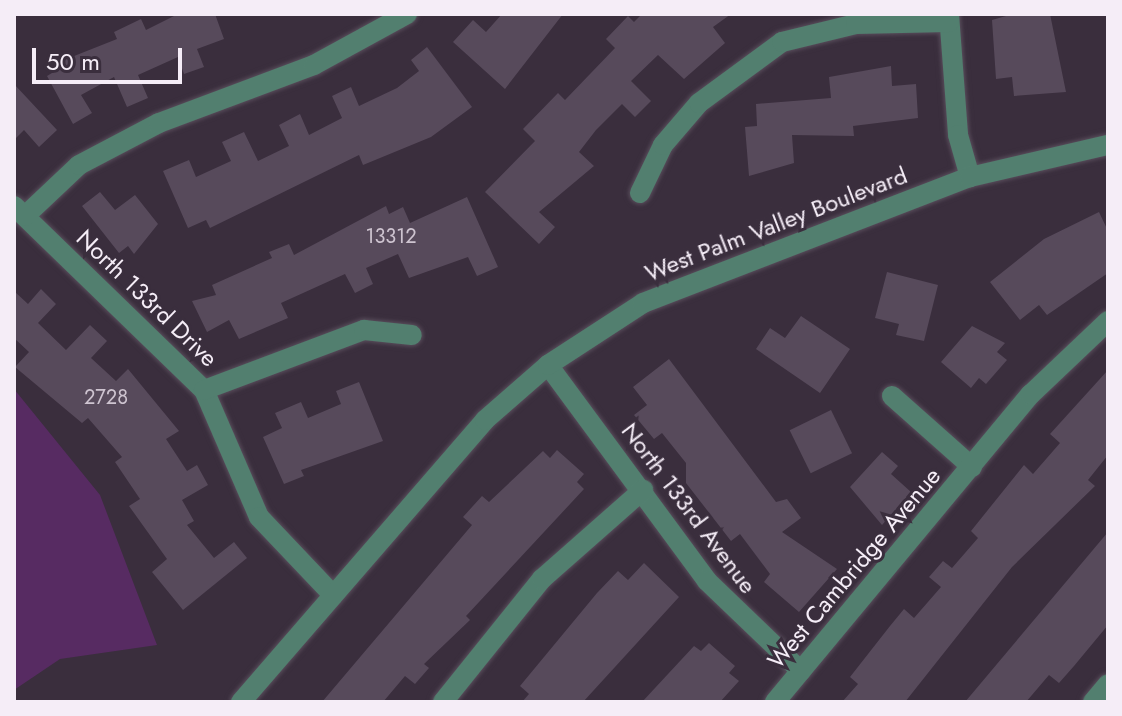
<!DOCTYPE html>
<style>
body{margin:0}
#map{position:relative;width:1122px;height:716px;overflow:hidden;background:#3a2e3d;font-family:Jost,sans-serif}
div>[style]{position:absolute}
.green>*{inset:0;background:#572b62}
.building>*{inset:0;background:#574a5b;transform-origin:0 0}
.roads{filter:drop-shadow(0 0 2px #584d5b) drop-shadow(0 0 2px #584d5b)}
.minor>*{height:20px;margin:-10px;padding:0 10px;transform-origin:10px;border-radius:10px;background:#527f6f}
span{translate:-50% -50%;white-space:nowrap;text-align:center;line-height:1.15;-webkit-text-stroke:6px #3a2e3d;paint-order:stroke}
.number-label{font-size:20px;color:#cec4d0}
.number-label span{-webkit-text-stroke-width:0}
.street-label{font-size:24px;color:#f5edf7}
.frame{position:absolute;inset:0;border:16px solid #f5edf7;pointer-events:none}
.scale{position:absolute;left:32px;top:48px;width:150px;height:36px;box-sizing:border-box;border:4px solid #f5edf7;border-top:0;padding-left:10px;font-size:24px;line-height:28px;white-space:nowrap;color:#f5edf7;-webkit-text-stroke:6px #3a2e3d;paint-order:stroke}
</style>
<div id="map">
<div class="green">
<div style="clip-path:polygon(14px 389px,100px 495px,157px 645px,60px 659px,14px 690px)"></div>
</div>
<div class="building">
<div style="clip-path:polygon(178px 14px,215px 14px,224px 39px,197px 49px,204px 67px,184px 74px,178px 57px,138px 75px,148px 98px,127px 107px,114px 77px,81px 95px,92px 113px,73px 124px,47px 76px,57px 70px,54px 64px,117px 39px,114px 32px,141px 19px,146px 30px)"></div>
<div style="clip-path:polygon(502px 14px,563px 14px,505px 89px,453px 42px,473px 20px,486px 32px)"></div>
<div style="clip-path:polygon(642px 14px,731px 14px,713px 27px,725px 43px,684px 79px,658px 55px,631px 81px,651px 101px,635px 117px,622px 104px,596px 130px,579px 152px,594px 166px,539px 212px,555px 227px,539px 244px,485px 192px,535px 141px,523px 129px,558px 93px,565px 100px,615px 48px,606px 39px,628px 16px,634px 22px)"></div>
<div style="clip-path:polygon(1013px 14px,1050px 14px,1066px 92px,1014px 96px,1012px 77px,996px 79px,992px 20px)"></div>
<div style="clip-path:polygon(427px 47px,472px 107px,431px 137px,363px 165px,359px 155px,210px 228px,206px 220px,188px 228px,163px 171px,189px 160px,196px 177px,231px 161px,222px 142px,244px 132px,258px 161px,289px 146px,279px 125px,300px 114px,309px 135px,342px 118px,332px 96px,351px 87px,359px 106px,397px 88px,419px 71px,411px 60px)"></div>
<div style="clip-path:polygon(891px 66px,892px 86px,916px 84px,918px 118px,853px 126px,854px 136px,792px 135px,794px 163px,749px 176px,745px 127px,757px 126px,756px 104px,831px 98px,829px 77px)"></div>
<div style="clip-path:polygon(14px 84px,57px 130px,39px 147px,24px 130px,14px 140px)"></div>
<div style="clip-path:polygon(100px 192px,115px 210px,135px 195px,158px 224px,134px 254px,128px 246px,119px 253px,82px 206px)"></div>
<div style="clip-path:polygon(467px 197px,498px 267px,477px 276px,468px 257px,409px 278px,398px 254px,366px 268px,373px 284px,355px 293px,345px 274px,281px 303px,288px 318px,239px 339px,229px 320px,207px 332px,192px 301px,216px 295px,212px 285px,272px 258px,269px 252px,289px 244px,294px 255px,386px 206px,389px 214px,403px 207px,410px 223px)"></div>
<div style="clip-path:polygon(1099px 212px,1108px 231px,1108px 273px,1047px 315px,1039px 305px,1020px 320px,990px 282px,1044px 239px)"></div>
<div style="clip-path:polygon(887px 272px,938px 285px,924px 341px,896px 335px,899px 324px,875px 318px)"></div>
<div style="clip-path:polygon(41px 289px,56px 304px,38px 323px,66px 350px,90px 325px,107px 341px,91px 358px,116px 381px,128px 369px,179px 431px,166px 439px,187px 471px,197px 465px,208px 485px,182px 500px,194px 521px,187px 525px,214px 558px,234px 542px,247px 558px,183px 610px,152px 572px,167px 559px,129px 506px,140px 499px,115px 462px,122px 457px,88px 418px,82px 423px,15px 367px,29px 352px,14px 338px,14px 291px,28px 304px)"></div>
<div style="clip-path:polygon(801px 316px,850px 349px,820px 393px,756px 349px,770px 328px,785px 338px)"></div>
<div style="clip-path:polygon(972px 326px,1005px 343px,997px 352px,1007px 360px,986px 384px,979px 378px,971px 388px,941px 362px)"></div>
<div style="clip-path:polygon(669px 359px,776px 502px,787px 499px,801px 518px,782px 532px,837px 569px,799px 612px,764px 582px,770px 574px,740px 534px,731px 541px,686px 483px,686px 463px,662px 433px,654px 439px,634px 415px,647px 405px,633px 387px)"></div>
<div style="clip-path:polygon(1108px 370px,1108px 455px,1088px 480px,1095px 486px,1012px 567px,905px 702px,842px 702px,858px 684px,850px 677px,890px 626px,904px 609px,914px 618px,941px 587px,929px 577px,943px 561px,952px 568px,978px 538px,971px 531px,1024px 465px,1033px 474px,1060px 443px,1050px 434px)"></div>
<div style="clip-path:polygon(359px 382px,383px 441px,301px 470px,304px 476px,284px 484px,263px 437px,282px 428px,275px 413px,301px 402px,308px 418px,341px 404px,336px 391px)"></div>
<div style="left:831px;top:410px;width:48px;height:46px;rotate:64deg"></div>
<div style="clip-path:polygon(557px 450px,584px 474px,577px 482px,584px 489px,466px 616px,470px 620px,424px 664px,429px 668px,415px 684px,405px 676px,383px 702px,322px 702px,472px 525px,463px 517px,482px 496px,489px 502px,543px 451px,550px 458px)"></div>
<div style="clip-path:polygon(882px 452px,898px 466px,891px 474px,911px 492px,882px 525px,850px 487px)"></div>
<div style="clip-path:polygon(1108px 532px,1108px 625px,1074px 666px,1059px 683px,1049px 675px,1026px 702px,965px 702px)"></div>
<div style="clip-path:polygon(644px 563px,679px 597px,583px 702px,522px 702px,529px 694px,520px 686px,597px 593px,618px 571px,628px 580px)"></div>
<div style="clip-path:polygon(709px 643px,735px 666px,729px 673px,739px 681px,720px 702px,642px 702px,694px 646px,701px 651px)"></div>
</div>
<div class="roads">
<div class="minor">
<div style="left:949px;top:14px;width:121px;rotate:85.7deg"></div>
<div style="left:958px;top:135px;width:44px;rotate:74.1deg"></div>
<div style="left:640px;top:193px;width:53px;rotate:-64.4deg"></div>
<div style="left:663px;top:145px;width:55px;rotate:-49.4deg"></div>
<div style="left:699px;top:103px;width:103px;rotate:-36.3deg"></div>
<div style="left:782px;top:42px;width:76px;rotate:-13.7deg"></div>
<div style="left:856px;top:24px;width:93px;rotate:-1.2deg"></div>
<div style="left:14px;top:206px;width:264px;rotate:44.1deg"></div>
<div style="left:204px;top:390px;width:138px;rotate:66.6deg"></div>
<div style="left:259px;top:517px;width:108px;rotate:46.5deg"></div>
<div style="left:25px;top:216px;width:74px;rotate:-43.4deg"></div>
<div style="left:79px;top:165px;width:90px;rotate:-27.7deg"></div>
<div style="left:159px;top:123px;width:165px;rotate:-20.5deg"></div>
<div style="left:314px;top:65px;width:106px;rotate:-28.7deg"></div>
<div style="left:548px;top:365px;width:268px;rotate:53.6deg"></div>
<div style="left:707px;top:581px;width:130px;rotate:43.8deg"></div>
<div style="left:204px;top:390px;width:171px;rotate:-20.6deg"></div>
<div style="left:364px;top:330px;width:48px;rotate:5.9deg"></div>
<div style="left:892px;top:396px;width:107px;rotate:41.6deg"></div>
<div style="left:241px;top:702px;width:373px;rotate:-49.1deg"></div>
<div style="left:485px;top:420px;width:84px;rotate:-41.1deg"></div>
<div style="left:548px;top:365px;width:113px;rotate:-33.1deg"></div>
<div style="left:643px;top:303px;width:350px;rotate:-21.1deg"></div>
<div style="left:970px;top:177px;width:142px;rotate:-13.1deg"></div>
<div style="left:443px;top:702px;width:158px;rotate:-51.2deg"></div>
<div style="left:542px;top:579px;width:135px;rotate:-41.4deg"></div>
<div style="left:775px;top:702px;width:400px;rotate:-50.3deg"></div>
<div style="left:1031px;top:394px;width:106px;rotate:-43.5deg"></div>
<div style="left:1093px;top:702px;width:23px;rotate:-50deg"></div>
</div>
</div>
<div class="number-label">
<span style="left:391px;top:236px">13312</span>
<span style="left:106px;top:397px">2728</span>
</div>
<div class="street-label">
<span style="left:776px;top:224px;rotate:-21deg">West Palm Valley Boulevard</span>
<span style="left:147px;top:298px;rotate:44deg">North 133rd Drive</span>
<span style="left:689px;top:508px;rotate:53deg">North 133rd Avenue</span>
<span style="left:854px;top:568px;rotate:-50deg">West Cambridge Avenue</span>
</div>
<div class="frame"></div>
<div class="scale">50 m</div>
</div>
